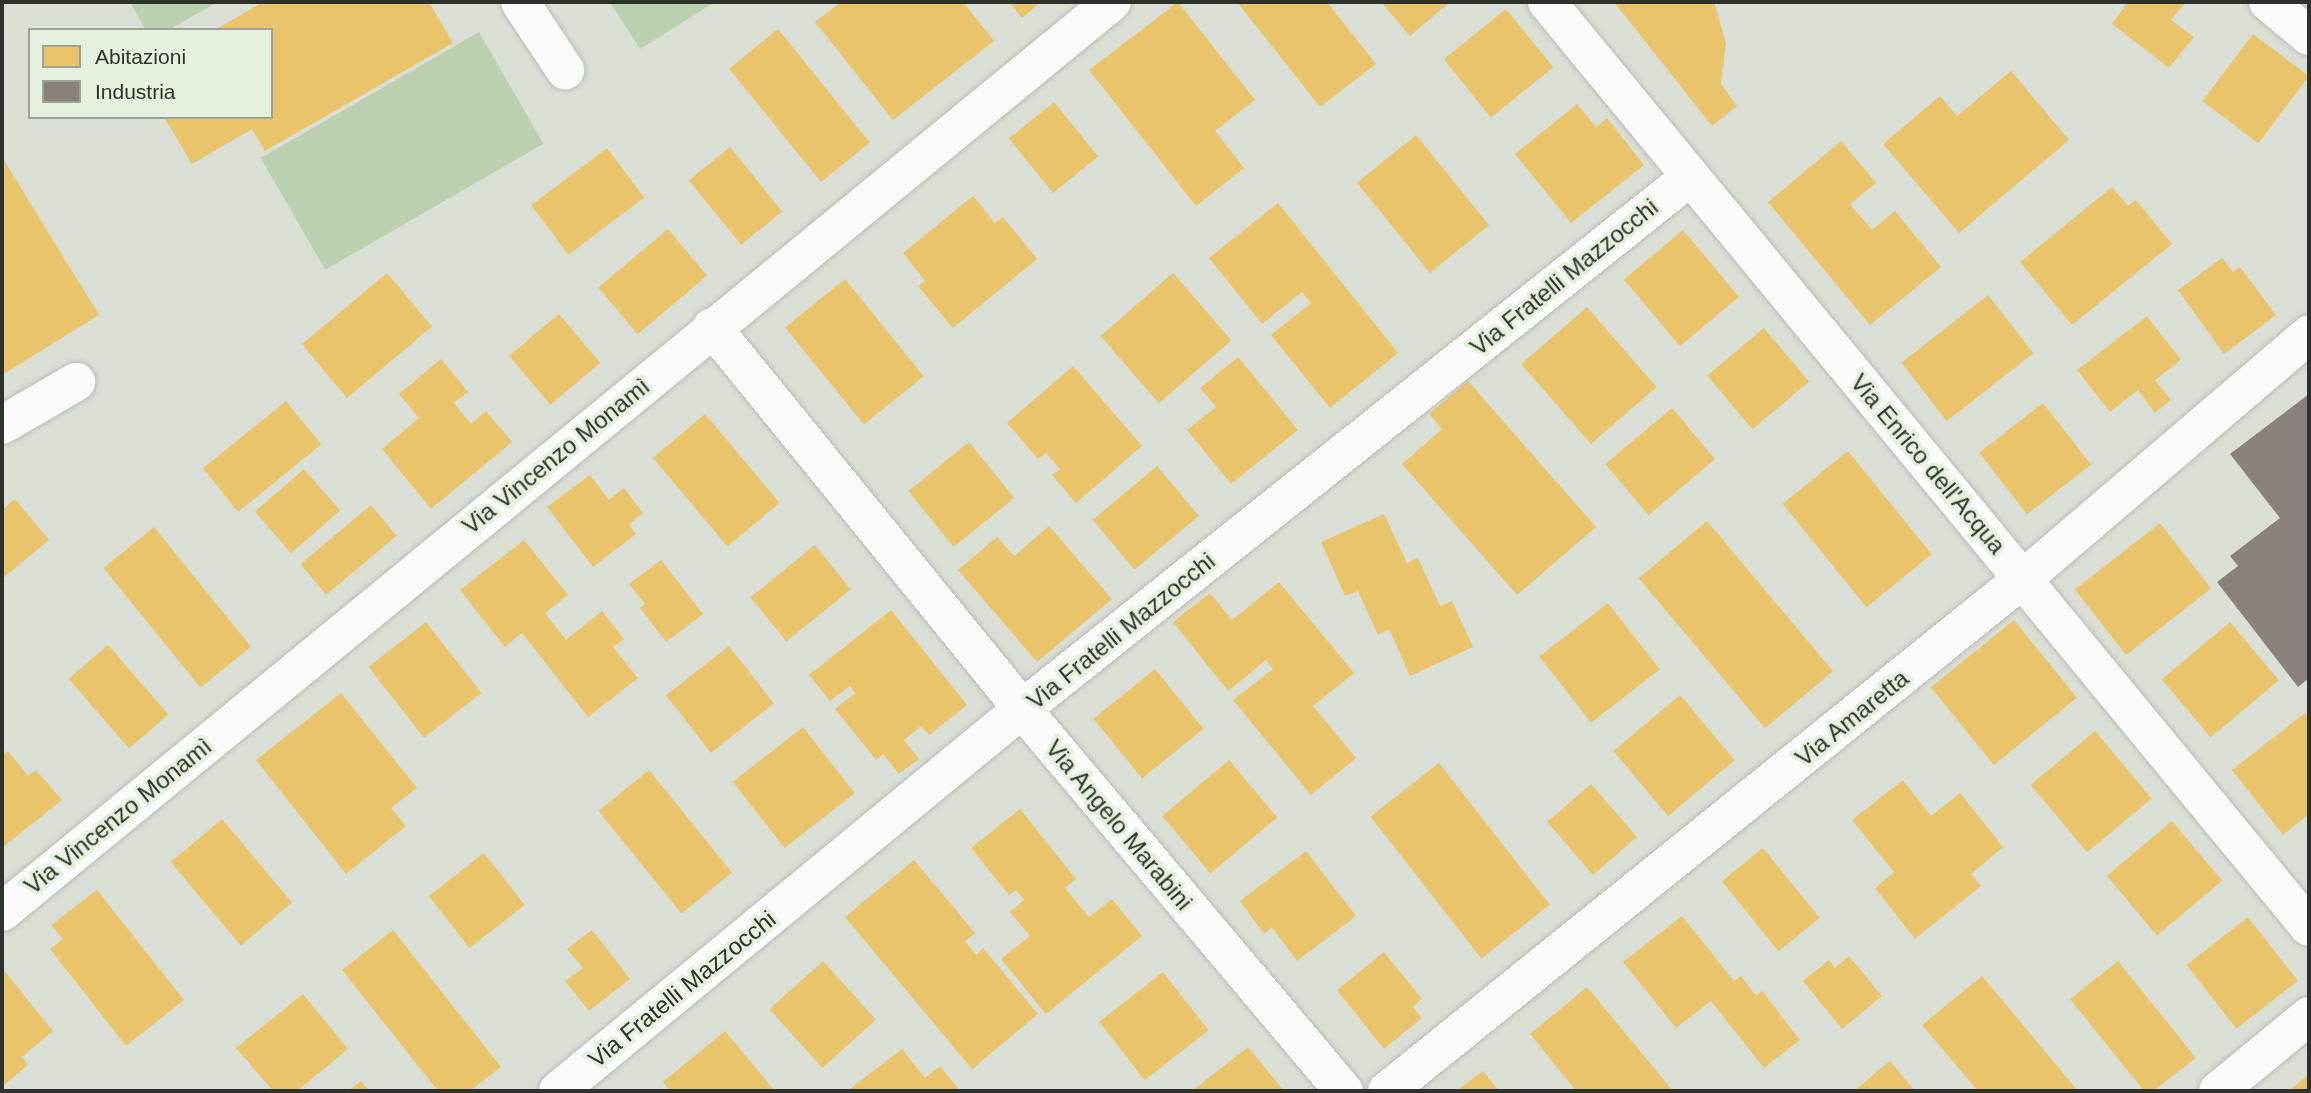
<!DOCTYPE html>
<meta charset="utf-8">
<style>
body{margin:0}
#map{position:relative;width:2311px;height:1093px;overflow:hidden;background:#dadfd6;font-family:Helvetica,sans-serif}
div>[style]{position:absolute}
.green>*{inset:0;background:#bccfae;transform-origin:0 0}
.homes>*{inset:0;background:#e9c46a;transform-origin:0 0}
.industry>*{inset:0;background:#8a817c}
.roads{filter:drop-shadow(0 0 2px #b8bcb5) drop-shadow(0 0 2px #b8bcb5)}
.minor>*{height:38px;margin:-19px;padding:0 19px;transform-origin:19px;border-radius:19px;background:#f9faf9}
span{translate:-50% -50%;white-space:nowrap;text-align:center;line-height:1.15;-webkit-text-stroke:7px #e6f0df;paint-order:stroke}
.street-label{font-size:24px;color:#2e322c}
.frame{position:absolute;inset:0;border:4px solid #2e322c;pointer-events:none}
.legend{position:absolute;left:28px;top:28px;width:245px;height:91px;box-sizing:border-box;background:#e6f0df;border:2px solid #9ca497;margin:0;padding:9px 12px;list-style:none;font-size:21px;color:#2e322c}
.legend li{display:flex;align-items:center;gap:14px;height:35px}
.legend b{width:35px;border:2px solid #9ca497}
</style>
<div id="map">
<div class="green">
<div style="clip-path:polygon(130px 2px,217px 2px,169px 30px,146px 30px)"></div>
<div style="clip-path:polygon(610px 2px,715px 2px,640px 49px)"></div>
<div style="left:479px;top:32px;width:129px;height:252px;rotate:60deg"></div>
</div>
<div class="homes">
<div style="clip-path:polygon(263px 2px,429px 2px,453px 43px,265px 151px,252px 129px,192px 164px,164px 117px,271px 117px,271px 30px,215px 30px)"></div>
<div style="clip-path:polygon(841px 2px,963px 2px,994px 41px,893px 120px,815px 22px)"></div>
<div style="clip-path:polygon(1009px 2px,1041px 2px,1022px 18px)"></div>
<div style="clip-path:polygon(1178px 2px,1255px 100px,1215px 131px,1244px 168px,1196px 206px,1089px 70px)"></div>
<div style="clip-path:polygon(1237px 2px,1327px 2px,1376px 64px,1320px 107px)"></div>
<div style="clip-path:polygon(1381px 2px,1450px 2px,1410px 36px)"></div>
<div style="clip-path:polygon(1614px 2px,1714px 2px,1726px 43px,1721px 84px,1737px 106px,1712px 126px)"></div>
<div style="clip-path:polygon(2128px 2px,2186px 2px,2171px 20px,2194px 37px,2169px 68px,2112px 24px)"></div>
<div style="left:1506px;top:9px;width:75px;height:80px;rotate:51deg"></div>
<div style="left:778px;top:29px;width:146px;height:63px;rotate:51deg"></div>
<div style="left:2253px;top:34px;width:70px;height:84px;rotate:37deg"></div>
<div style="clip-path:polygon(2011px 71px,2069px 140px,1959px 233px,1883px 144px,1940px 96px,1957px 116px)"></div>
<div style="left:1054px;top:102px;width:70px;height:58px;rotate:51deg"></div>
<div style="clip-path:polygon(1577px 104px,1596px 127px,1607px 118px,1644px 165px,1571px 223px,1515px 154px)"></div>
<div style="left:1416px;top:135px;width:116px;height:76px;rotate:51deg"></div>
<div style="clip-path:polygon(1841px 141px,1876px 183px,1850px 204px,1872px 230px,1895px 211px,1941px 267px,1870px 325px,1768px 202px)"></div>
<div style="left:730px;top:147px;width:83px;height:53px;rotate:51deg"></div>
<div style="left:607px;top:148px;width:62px;height:95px;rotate:53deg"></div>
<div style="clip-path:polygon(2px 157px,99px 315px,2px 375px)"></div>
<div style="clip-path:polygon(2112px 187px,2128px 206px,2136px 200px,2172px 244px,2072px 325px,2020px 262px)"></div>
<div style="clip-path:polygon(973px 196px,995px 223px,1003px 217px,1037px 259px,953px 328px,918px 286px,925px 281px,903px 253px)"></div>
<div style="clip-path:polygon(1278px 203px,1398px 353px,1330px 408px,1271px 335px,1311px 303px,1302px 292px,1262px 324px,1209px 258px)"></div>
<div style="left:668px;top:229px;width:61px;height:91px;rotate:50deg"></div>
<div style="left:1683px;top:230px;width:87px;height:77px;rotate:50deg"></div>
<div style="clip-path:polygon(2222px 258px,2233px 272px,2240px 267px,2276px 315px,2224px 354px,2178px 290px)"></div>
<div style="left:387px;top:273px;width:70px;height:111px;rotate:50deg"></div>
<div style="left:1173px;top:273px;width:89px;height:96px;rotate:49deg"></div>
<div style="left:845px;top:279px;width:125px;height:77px;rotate:51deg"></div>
<div style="left:1988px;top:295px;width:74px;height:110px;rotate:52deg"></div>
<div style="left:1587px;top:307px;width:106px;height:87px;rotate:49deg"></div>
<div style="left:559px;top:314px;width:64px;height:65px;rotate:50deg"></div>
<div style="clip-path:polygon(2147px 316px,2181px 360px,2155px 380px,2171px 400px,2155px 413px,2138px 390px,2110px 412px,2077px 370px)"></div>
<div style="left:1764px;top:328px;width:70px;height:74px;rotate:50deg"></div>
<div style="clip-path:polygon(1238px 357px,1298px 430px,1231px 484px,1187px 430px,1216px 407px,1200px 388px)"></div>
<div style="clip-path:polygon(441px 359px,468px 392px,454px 403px,471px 424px,486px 411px,512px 442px,431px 509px,382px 449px,419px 418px,399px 394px)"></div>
<div style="clip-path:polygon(1073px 366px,1142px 446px,1076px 503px,1052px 475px,1060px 469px,1046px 453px,1038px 459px,1007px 423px)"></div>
<div style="clip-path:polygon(1468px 381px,1596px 527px,1517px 595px,1402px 464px,1442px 429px,1429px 414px)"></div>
<div style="left:286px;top:401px;width:56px;height:107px;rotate:51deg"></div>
<div style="left:2043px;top:403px;width:78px;height:81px;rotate:52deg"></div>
<div style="left:1672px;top:408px;width:67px;height:87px;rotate:50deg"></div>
<div style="left:705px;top:414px;width:116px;height:68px;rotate:50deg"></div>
<div style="left:969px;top:442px;width:72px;height:78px;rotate:51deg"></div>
<div style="left:1848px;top:451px;width:133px;height:84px;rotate:51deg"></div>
<div style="left:1157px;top:466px;width:65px;height:84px;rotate:50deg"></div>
<div style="left:304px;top:469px;width:55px;height:65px;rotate:49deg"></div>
<div style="clip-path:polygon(590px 475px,609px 500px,624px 488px,643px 513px,629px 524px,636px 534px,593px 567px,547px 507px)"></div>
<div style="clip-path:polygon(15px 499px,49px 540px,2px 579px,2px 510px)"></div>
<div style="left:371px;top:505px;width:40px;height:92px;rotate:50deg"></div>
<div style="clip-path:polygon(1384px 514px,1407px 563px,1418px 558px,1440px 606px,1452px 601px,1473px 647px,1410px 676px,1389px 629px,1378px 635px,1358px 591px,1345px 596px,1321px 542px)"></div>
<div style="left:1707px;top:521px;width:196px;height:89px;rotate:50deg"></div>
<div style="left:2160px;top:523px;width:83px;height:108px;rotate:52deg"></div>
<div style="clip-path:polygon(1049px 526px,1112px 599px,1037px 662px,958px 570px,997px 537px,1014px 556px)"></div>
<div style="left:154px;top:527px;width:154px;height:65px;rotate:51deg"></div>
<div style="clip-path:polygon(524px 540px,568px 595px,545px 613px,566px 640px,602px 611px,624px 639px,613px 647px,638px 678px,588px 717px,522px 633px,505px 647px,460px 590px)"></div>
<div style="left:815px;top:545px;width:57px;height:83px;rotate:51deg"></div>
<div style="clip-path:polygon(661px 560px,703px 614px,666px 642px,640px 608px,645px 604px,629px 584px)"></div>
<div style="clip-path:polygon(1279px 582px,1354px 673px,1313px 706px,1356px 758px,1311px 795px,1233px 700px,1273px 669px,1266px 660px,1228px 691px,1173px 622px,1210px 593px,1232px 620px)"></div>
<div style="left:1608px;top:603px;width:84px;height:87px;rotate:52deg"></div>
<div style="clip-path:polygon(891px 610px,967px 705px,929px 735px,921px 726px,904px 740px,919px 759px,899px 774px,883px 754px,876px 760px,835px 709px,855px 693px,850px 686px,830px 701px,809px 675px)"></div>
<div style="left:2014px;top:620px;width:100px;height:107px;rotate:51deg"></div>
<div style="left:426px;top:622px;width:90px;height:73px;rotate:52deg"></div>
<div style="left:2230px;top:622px;width:76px;height:89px;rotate:50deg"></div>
<div style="left:108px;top:645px;width:92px;height:52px;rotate:49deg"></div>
<div style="left:729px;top:646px;width:73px;height:80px;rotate:52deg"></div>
<div style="left:1155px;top:669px;width:77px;height:79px;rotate:51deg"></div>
<div style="clip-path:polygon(341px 693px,417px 788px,391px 808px,406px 826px,346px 874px,256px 760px)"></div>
<div style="left:1680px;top:695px;width:85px;height:87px;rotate:50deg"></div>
<div style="clip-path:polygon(2305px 713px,2309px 718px,2309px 814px,2283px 835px,2232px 770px)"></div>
<div style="left:803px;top:727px;width:84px;height:89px;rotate:52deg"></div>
<div style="left:2095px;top:731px;width:88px;height:84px;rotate:50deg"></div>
<div style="clip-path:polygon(8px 751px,28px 776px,36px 770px,62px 800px,2px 848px,2px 756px)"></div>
<div style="left:1229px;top:760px;width:75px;height:87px;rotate:50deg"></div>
<div style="left:1439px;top:763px;width:180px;height:87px;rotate:52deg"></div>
<div style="left:649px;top:770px;width:132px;height:65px;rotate:51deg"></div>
<div style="clip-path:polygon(1903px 780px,1931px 816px,1960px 793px,2003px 847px,1971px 874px,1981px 886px,1915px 939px,1875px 888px,1894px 872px,1852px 820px)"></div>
<div style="left:1591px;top:784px;width:70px;height:58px;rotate:49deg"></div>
<div style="clip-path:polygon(1020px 809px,1076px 879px,1065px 888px,1089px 917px,1112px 899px,1142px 936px,1046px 1014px,1001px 959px,1030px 936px,1010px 912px,1024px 900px,1016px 890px,1009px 895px,971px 848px)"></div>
<div style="left:222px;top:819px;width:109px;height:67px;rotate:50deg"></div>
<div style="left:2172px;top:821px;width:78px;height:85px;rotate:50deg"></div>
<div style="left:1763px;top:848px;width:90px;height:53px;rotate:51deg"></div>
<div style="clip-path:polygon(1306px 851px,1356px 916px,1297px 961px,1272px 927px,1264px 934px,1240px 901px)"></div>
<div style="left:484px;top:853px;width:66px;height:70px;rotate:52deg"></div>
<div style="clip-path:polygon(914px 860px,975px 933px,965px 941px,976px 955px,983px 948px,1038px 1014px,972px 1069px,845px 917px)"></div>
<div style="clip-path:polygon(97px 890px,184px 1000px,126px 1046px,50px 949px,63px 939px,51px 925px)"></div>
<div style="clip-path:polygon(1682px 916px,1734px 981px,1741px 976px,1756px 996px,1762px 991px,1800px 1040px,1764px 1068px,1711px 1001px,1676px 1028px,1623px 962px)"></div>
<div style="left:2248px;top:917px;width:81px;height:78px;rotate:52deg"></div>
<div style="clip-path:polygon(393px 930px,501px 1067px,470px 1091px,438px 1091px,342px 970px)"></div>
<div style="clip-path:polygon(592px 930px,630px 979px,589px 1011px,565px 981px,583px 968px,567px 949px)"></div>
<div style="clip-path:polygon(1384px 952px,1422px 999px,1413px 1007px,1422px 1018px,1384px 1049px,1337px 990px)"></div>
<div style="clip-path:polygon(1849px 956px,1882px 996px,1842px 1029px,1803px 981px,1829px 960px,1835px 968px)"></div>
<div style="left:823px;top:961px;width:79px;height:72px;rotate:48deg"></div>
<div style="clip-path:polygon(2118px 961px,2196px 1058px,2153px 1091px,2144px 1091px,2070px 999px)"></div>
<div style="clip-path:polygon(2px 968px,53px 1031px,22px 1057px,28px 1065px,2px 1087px)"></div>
<div style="left:1163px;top:972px;width:74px;height:81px;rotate:52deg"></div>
<div style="clip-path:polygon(1982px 976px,2078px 1091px,1978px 1091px,1922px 1025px)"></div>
<div style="clip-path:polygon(1587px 987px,1673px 1091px,1576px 1091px,1530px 1034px)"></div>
<div style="clip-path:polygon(303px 994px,348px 1049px,297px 1091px,273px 1091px,236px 1048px)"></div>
<div style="clip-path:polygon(725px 1031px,775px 1091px,670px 1091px,663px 1082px)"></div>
<div style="clip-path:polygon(1248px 1047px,1284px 1091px,1192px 1091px)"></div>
<div style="clip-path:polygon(902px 1049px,925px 1078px,940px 1066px,960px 1091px,847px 1091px)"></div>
<div style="clip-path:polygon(1890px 1061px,1915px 1091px,1854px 1091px)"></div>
<div style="clip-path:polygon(1483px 1071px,1499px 1091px,1456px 1091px)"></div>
<div style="clip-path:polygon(2309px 1074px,2309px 1091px,2289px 1091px)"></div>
<div style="clip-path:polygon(361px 1081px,370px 1091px,348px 1091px)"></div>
</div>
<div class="industry">
<div style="clip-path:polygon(2309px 394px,2309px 678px,2298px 687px,2217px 582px,2238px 566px,2230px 556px,2280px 518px,2230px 454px)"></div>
</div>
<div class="roads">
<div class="minor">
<div style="left:520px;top:2px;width:82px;rotate:56.5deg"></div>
<div style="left:1547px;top:2px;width:1198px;rotate:50.52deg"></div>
<div style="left:2268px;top:2px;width:53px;rotate:39.7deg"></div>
<div style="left:712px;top:327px;width:492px;rotate:50.9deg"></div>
<div style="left:1022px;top:709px;width:500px;rotate:49.9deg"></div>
<div style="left:2px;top:425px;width:86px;rotate:-30.2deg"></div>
<div style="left:2px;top:912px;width:1435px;rotate:-39.35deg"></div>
<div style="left:558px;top:1091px;width:601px;rotate:-39.46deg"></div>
<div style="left:1022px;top:709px;width:854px;rotate:-38.53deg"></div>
<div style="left:1387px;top:1091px;width:818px;rotate:-38.85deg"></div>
<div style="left:2024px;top:578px;width:375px;rotate:-40.5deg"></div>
<div style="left:2218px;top:1091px;width:118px;rotate:-39.5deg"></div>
</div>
</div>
<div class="street-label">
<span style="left:1564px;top:277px;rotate:-39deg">Via Fratelli Mazzocchi</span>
<span style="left:556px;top:456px;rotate:-39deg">Via Vincenzo Monamì</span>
<span style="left:1928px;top:464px;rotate:50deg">Via Enrico dell'Acqua</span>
<span style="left:1121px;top:631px;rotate:-39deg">Via Fratelli Mazzocchi</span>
<span style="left:1852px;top:718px;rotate:-39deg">Via Amaretta</span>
<span style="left:118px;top:816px;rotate:-39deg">Via Vincenzo Monamì</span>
<span style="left:1119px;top:825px;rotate:50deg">Via Angelo Marabini</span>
<span style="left:682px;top:989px;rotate:-39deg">Via Fratelli Mazzocchi</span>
</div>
<div class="frame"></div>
<ul class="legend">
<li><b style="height:19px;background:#e9c46a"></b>Abitazioni</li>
<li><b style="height:19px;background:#8a817c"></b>Industria</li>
</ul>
</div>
